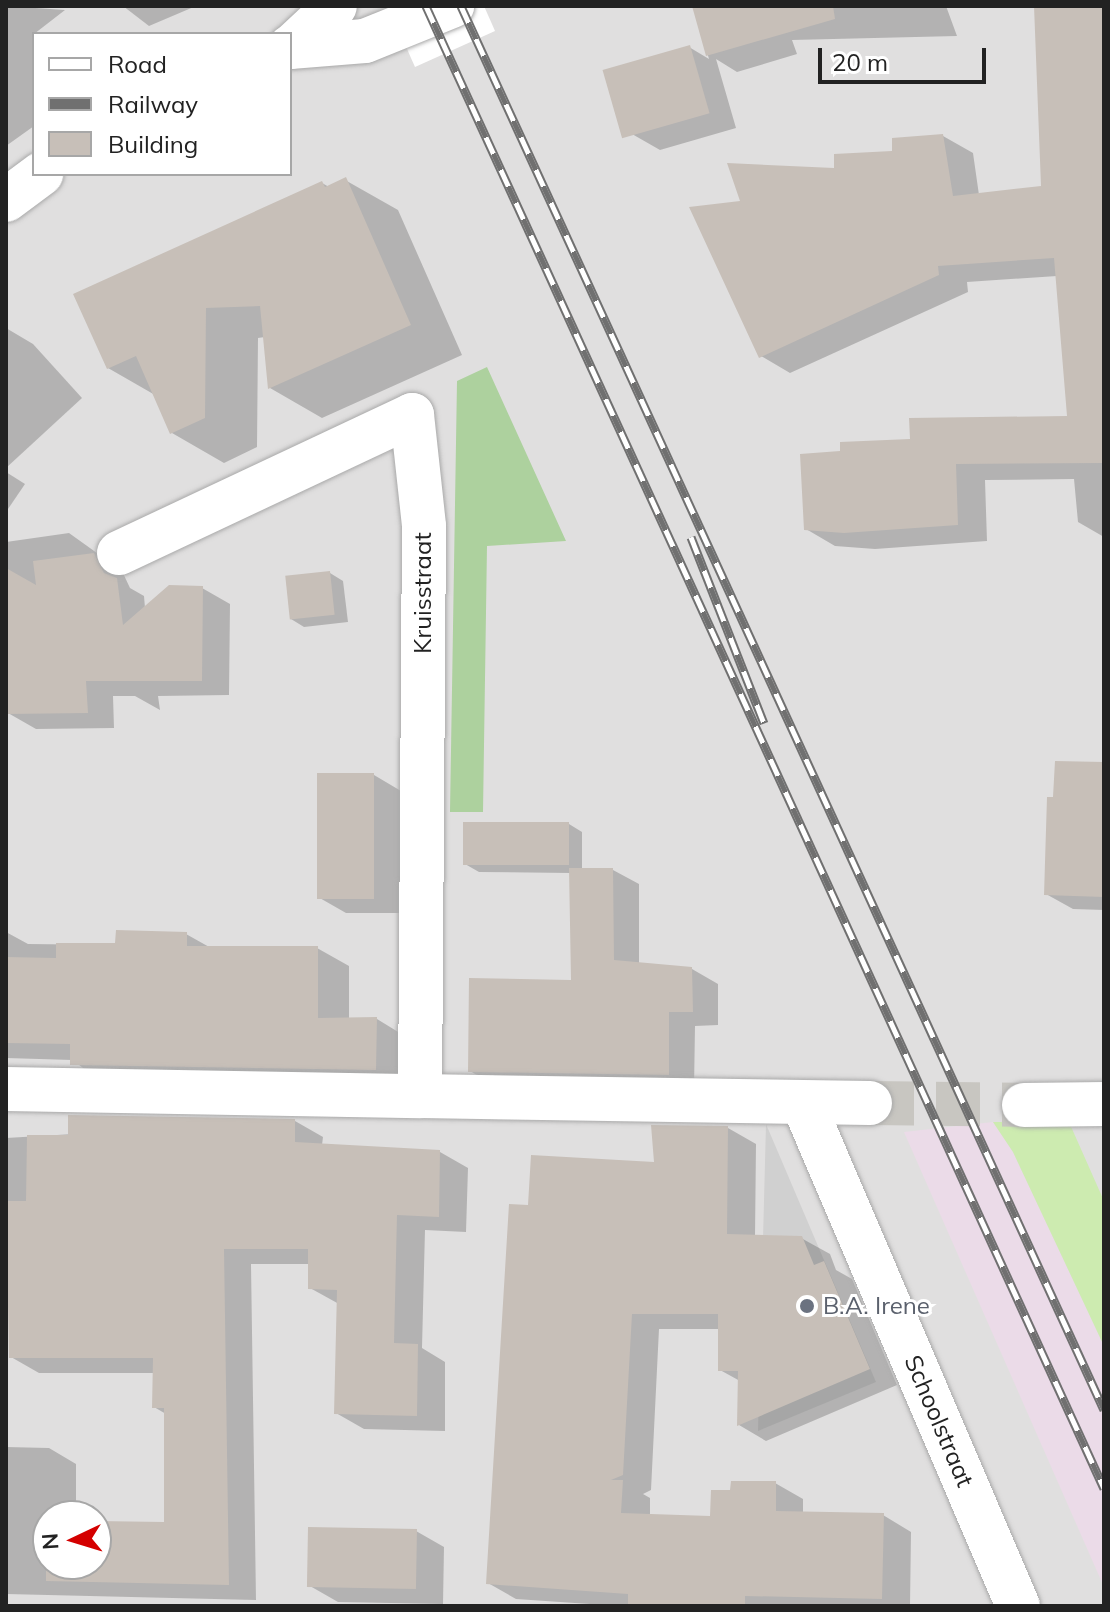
<!DOCTYPE html>
<style>
body{margin:0}
#map{position:relative;width:1110px;height:1612px;overflow:hidden;background:#f2efe9;font-family:Mulish,sans-serif}
div>[style]{position:absolute}
.residential>*{inset:0;background:#e0dfdf}
.industrial>*{inset:0;background:#ebdbe8}
.religious>*{inset:0;background:#d0d0d0}
.grass>*{inset:0;background:#cdebb0}
.forest>*{inset:0;background:#add19e}
.pier>*{inset:0;background:#fff}
.shadow>*{inset:0;background:#0003}
.building>*{inset:0;background:#c7bfb8;transform-origin:0 0}
.minor-tunnel>*{height:44px;margin-top:-22px;transform-origin:0;background:repeating-linear-gradient(90deg,#c8c6c1 0 44px,transparent 0 66px)}
.roads{filter:drop-shadow(0 0 2px #a9a9a9) drop-shadow(0 0 2px #a9a9a9)}
.minor>*{height:44px;margin:-22px;padding:0 22px;transform-origin:22px;border-radius:22px;background:#fff}
.rail>*{height:9px;margin-top:-4.5px;transform-origin:0;background:repeating-linear-gradient(90deg,#fff 0 18px,#707070 0 36px);box-sizing:border-box;border-block:2px solid #707070}
.dots>*{width:22px;height:22px;translate:-50% -50%;box-sizing:border-box;border:4px solid #fff;border-radius:50%}
span{translate:-50% -50%;white-space:nowrap;text-align:center;line-height:1.15;-webkit-text-stroke:6px #fff;paint-order:stroke}
.street-label{font-size:24px;color:#222}
.worship-label{font-size:24px;color:#5b616d}
.left{translate:0 -50%;text-align:left}
.frame{position:absolute;inset:0;border:8px solid #222;pointer-events:none}
.legend{position:absolute;left:32px;top:32px;width:260px;height:144px;box-sizing:border-box;background:#fff;border:2px solid #a7a7a7;margin:0;padding:10px 14px;list-style:none;font-size:24px;color:#222}
.legend li{display:flex;align-items:center;gap:16px;height:40px}
.legend b{width:40px;border:2px solid #a7a7a7}
.north{position:absolute;left:32px;top:1500px;width:80px;height:80px;box-sizing:border-box;background:#fff;border:2px solid #a7a7a7;border-radius:50%;rotate:266deg;font-size:22px;font-weight:700;line-height:32px;text-align:center;color:#222}
.north::after{content:'';display:block;margin:auto;width:28px;height:36px;background:#d40000;clip-path:polygon(50% 0,100% 100%,50% 72%,0 100%)}
.scale{position:absolute;left:818px;top:48px;width:168px;height:36px;box-sizing:border-box;border:4px solid #222;border-top:0;padding-left:10px;font-size:24px;line-height:28px;white-space:nowrap;color:#222;-webkit-text-stroke:6px #fff;paint-order:stroke}
</style>
<div id="map">
<div class="residential">
<div style="clip-path:polygon(evenodd,6px 6px,1104px 6px,1104px 1606px,6px 1606px,6px 6px,34px 34px,290px 34px,290px 174px,34px 174px,34px 34px,6px 6px,48px 1516px,96px 1516px,96px 1564px,48px 1564px,48px 1516px)"></div>
</div>
<div class="industrial">
<div style="clip-path:polygon(993px 1122px,1013px 1152px,1104px 1346px,1104px 1587px,904px 1132px)"></div>
</div>
<div class="religious">
<div style="clip-path:polygon(766px 1124px,876px 1382px,758px 1431px)"></div>
</div>
<div class="grass">
<div style="clip-path:polygon(993px 1122px,1069px 1122px,1104px 1201px,1104px 1346px,1013px 1152px)"></div>
</div>
<div class="forest">
<div style="clip-path:polygon(487px 367px,566px 541px,487px 546px,483px 812px,450px 812px,457px 381px)"></div>
</div>
<div class="pier">
<div style="clip-path:polygon(388px 6px,484px 6px,495px 31px,415px 67px)"></div>
</div>
<div class="shadow">
<div style="clip-path:polygon(6px 6px,65px 10px,34px 34px,34px 126px,6px 146px)"></div>
<div style="clip-path:polygon(123px 6px,196px 6px,149px 26px)"></div>
<div style="clip-path:polygon(694px 6px,946px 6px,957px 36px,792px 40px,797px 54px,737px 72px,716px 59px,736px 128px,660px 150px,632px 134px,689px 47px,709px 59px)"></div>
<div style="clip-path:polygon(1036px 6px,1104px 6px,1104px 537px,1078px 522px,1074px 479px,985px 480px,987px 541px,875px 549px,835px 546px,806px 529px,843px 453px,1069px 418px,1057px 276px,967px 282px,968px 292px,790px 373px,761px 356px,743px 203px,943px 136px,973px 153px,979px 195px,1043px 188px)"></div>
<div style="clip-path:polygon(345px 180px,398px 210px,462px 355px,322px 418px,270px 388px,265px 337px,258px 338px,257px 447px,224px 463px,172px 433px,155px 395px,108px 368px,322px 183px,329px 187px)"></div>
<div style="clip-path:polygon(6px 328px,33px 344px,82px 398px,6px 468px)"></div>
<div style="clip-path:polygon(6px 472px,25px 484px,6px 512px)"></div>
<div style="clip-path:polygon(69px 533px,122px 571px,130px 588px,144px 596px,145px 608px,202px 588px,230px 604px,229px 695px,158px 696px,160px 710px,135px 696px,113px 696px,114px 728px,36px 729px,8px 713px,6px 542px)"></div>
<div style="clip-path:polygon(330px 573px,343px 581px,348px 622px,304px 627px,291px 619px)"></div>
<div style="clip-path:polygon(1104px 764px,1104px 910px,1073px 909px,1046px 894px,1055px 799px)"></div>
<div style="clip-path:polygon(374px 775px,401px 791px,400px 913px,346px 913px,318px 897px)"></div>
<div style="clip-path:polygon(569px 824px,582px 832px,582px 870px,613px 870px,639px 884px,639px 964px,692px 969px,718px 984px,718px 1025px,695px 1026px,694px 1089px,496px 1086px,470px 1071px,573px 982px,571px 873px,479px 872px,465px 864px)"></div>
<div style="clip-path:polygon(6px 932px,28px 944px,117px 945px,186px 934px,211px 948px,317px 948px,349px 966px,349px 1020px,377px 1019px,408px 1038px,407px 1087px,103px 1082px,72px 1060px,6px 1058px)"></div>
<div style="clip-path:polygon(295px 1121px,323px 1137px,322px 1145px,440px 1152px,468px 1168px,466px 1232px,425px 1230px,422px 1348px,445px 1362px,445px 1431px,364px 1429px,336px 1413px,339px 1304px,310px 1288px,310px 1264px,251px 1264px,256px 1600px,6px 1594px,6px 1447px,49px 1448px,76px 1464px,76px 1516px,48px 1516px,48px 1564px,96px 1564px,96px 1523px,166px 1524px,166px 1414px,154px 1407px,155px 1373px,39px 1373px,11px 1357px,6px 1138px)"></div>
<div style="clip-path:polygon(728px 1128px,756px 1144px,755px 1237px,801px 1238px,830px 1254px,836px 1270px,852px 1279px,897px 1385px,766px 1441px,739px 1425px,740px 1381px,720px 1370px,720px 1329px,659px 1329px,651px 1490px,643px 1494px,650px 1498px,650px 1516px,712px 1518px,732px 1492px,775px 1483px,803px 1499px,803px 1514px,883px 1515px,911px 1532px,910px 1606px,619px 1606px,516px 1599px,488px 1583px,530px 1207px,656px 1164px)"></div>
<div style="clip-path:polygon(416px 1531px,444px 1547px,443px 1604px,338px 1602px,310px 1586px)"></div>
</div>
<div class="building">
<div style="clip-path:polygon(692px 6px,833px 6px,835px 19px,706px 56px)"></div>
<div style="clip-path:polygon(1034px 6px,1104px 6px,1104px 463px,956px 464px,958px 525px,844px 533px,804px 530px,800px 454px,840px 451px,840px 442px,910px 439px,909px 418px,1067px 416px,1054px 258px,938px 266px,939px 275px,759px 358px,689px 207px,740px 201px,727px 163px,834px 168px,834px 154px,892px 151px,892px 138px,943px 134px,953px 196px,1041px 186px)"></div>
<div style="left:690px;top:45px;width:71px;height:91px;rotate:74deg"></div>
<div style="clip-path:polygon(346px 177px,411px 325px,268px 389px,260px 306px,206px 308px,205px 418px,170px 434px,136px 356px,107px 369px,73px 294px,322px 181px,325px 187px)"></div>
<div style="clip-path:polygon(94px 553px,104px 573px,117px 578px,123px 625px,169px 585px,203px 586px,202px 681px,86px 681px,88px 713px,6px 714px,6px 568px,36px 585px,33px 561px)"></div>
<div style="left:330px;top:571px;width:44px;height:45px;rotate:84deg"></div>
<div style="clip-path:polygon(1055px 761px,1104px 762px,1104px 897px,1044px 895px,1047px 797px,1053px 797px)"></div>
<div style="left:374px;top:773px;width:126px;height:57px;rotate:90deg"></div>
<div style="left:463px;top:822px;width:106px;height:43px"></div>
<div style="clip-path:polygon(569px 868px,613px 868px,614px 960px,692px 967px,693px 1012px,669px 1012px,669px 1075px,468px 1072px,469px 978px,571px 980px)"></div>
<div style="clip-path:polygon(116px 930px,187px 932px,187px 946px,318px 946px,318px 1018px,377px 1017px,376px 1070px,70px 1065px,70px 1044px,6px 1043px,6px 957px,56px 958px,56px 943px,115px 943px)"></div>
<div style="clip-path:polygon(68px 1115px,295px 1119px,295px 1142px,440px 1150px,439px 1217px,397px 1215px,394px 1343px,418px 1344px,417px 1416px,334px 1414px,337px 1290px,308px 1289px,308px 1249px,224px 1249px,229px 1585px,46px 1581px,46px 1520px,48px 1564px,96px 1564px,96px 1521px,164px 1522px,164px 1408px,152px 1408px,153px 1358px,9px 1358px,6px 1201px,26px 1201px,27px 1135px,68px 1135px)"></div>
<div style="clip-path:polygon(651px 1125px,728px 1126px,727px 1234px,802px 1236px,814px 1265px,824px 1261px,870px 1369px,737px 1426px,738px 1371px,718px 1371px,718px 1314px,632px 1314px,623px 1475px,611px 1480px,623px 1480px,621px 1513px,710px 1516px,711px 1490px,730px 1490px,731px 1481px,776px 1481px,776px 1511px,884px 1513px,882px 1599px,745px 1596px,745px 1606px,628px 1606px,628px 1594px,486px 1584px,509px 1204px,528px 1205px,531px 1155px,654px 1162px)"></div>
<div style="left:308px;top:1527px;width:109px;height:60px;rotate:1deg"></div>
</div>
<div class="minor-tunnel">
<div style="left:870px;top:1103px;width:154px;rotate:0.7deg"></div>
</div>
<div class="roads">
<div class="minor">
<div style="left:290px;top:47px;width:75px;rotate:-4.6deg"></div>
<div style="left:365px;top:41px;width:94px;rotate:-21.9deg"></div>
<div style="left:291px;top:47px;width:60px;rotate:-43deg"></div>
<div style="left:6px;top:200px;width:44px;rotate:-36.6deg"></div>
<div style="left:119px;top:553px;width:324px;rotate:-25.2deg"></div>
<div style="left:412px;top:415px;width:112px;rotate:83.8deg"></div>
<div style="left:424px;top:526px;width:570px;rotate:90.4deg"></div>
<div style="left:420px;top:1096px;width:450px;rotate:0.9deg"></div>
<div style="left:6px;top:1089px;width:414px;rotate:1deg"></div>
<div style="left:803px;top:1103px;width:547px;rotate:66.86deg"></div>
<div style="left:1024px;top:1105px;width:80px;rotate:-0.7deg"></div>
</div>
</div>
<div class="rail">
<div style="left:426px;top:6px;width:1630px;rotate:65.42deg"></div>
<div style="left:461px;top:6px;width:1544px;rotate:65.39deg"></div>
<div style="left:691px;top:537px;width:200px;rotate:68.6deg"></div>
</div>
<div class="dots">
<div style="left:807px;top:1306px;background:#6b7280"></div>
</div>
<div class="street-label">
<span style="left:423px;top:593px;rotate:-90deg">Kruisstraat</span>
<span style="left:939px;top:1421px;rotate:67deg">Schoolstraat</span>
</div>
<div class="worship-label">
<span class="left" style="left:823px;top:1306px">B.A. Irene</span>
</div>
<div class="frame"></div>
<ul class="legend">
<li><b style="height:10px;background:#fff"></b>Road</li>
<li><b style="height:10px;background:#707070"></b>Railway</li>
<li><b style="height:22px;background:#c7bfb8"></b>Building</li>
</ul>
<div class="north">N</div>
<div class="scale">20 m</div>
</div>
